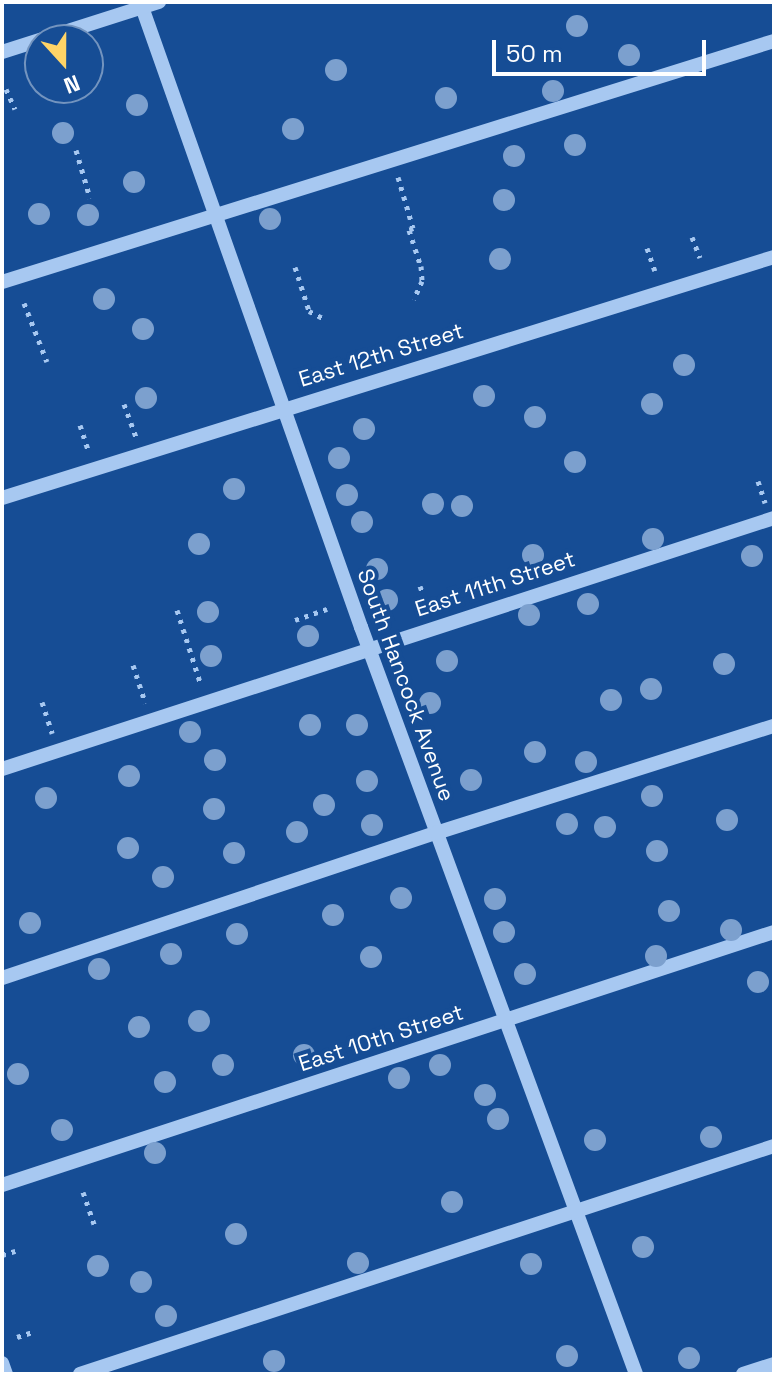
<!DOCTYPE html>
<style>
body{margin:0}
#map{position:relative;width:776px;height:1376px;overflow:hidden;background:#164d95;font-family:"Space Grotesk",sans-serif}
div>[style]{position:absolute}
.path>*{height:5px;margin-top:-2.5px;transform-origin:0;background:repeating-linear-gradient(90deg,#a7c8f1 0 4px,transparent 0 10px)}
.minor>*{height:14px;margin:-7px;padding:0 7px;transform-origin:7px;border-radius:7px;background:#a7c8f1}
.trees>*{width:22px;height:22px;margin:-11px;border-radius:50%;background:#7ca0ce}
span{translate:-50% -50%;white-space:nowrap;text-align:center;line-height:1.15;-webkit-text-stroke:8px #164d95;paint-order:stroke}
.street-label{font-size:22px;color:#fff}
.frame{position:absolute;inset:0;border:4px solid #fff;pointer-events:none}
.north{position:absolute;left:24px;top:24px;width:80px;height:80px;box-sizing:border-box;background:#164d95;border:2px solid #7394bf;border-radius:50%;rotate:159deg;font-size:22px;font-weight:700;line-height:32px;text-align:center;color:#fff}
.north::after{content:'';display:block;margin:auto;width:28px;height:36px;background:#ffd467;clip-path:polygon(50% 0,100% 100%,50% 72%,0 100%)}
.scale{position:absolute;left:492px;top:40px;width:214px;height:36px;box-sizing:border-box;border:4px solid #fff;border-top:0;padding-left:10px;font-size:24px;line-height:28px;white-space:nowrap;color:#fff;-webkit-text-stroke:6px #164d95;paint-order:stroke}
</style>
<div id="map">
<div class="path">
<div style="left:6px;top:89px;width:22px;rotate:66deg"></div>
<div style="left:76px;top:150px;width:50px;rotate:73.7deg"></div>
<div style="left:398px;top:177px;width:53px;rotate:73.6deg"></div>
<div style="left:413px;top:228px;width:4px;rotate:153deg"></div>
<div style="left:409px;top:230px;width:38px;rotate:72deg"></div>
<div style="left:421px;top:266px;width:15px;rotate:86deg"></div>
<div style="left:422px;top:281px;width:20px;rotate:114deg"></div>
<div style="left:692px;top:237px;width:22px;rotate:69deg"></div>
<div style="left:647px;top:248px;width:24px;rotate:71deg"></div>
<div style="left:295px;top:267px;width:46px;rotate:72.3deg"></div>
<div style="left:309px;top:311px;width:18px;rotate:27deg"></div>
<div style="left:24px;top:303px;width:63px;rotate:68.7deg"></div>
<div style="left:124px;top:404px;width:35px;rotate:70deg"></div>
<div style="left:80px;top:425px;width:28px;rotate:72deg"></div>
<div style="left:758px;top:481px;width:23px;rotate:72deg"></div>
<div style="left:420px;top:586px;width:20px;rotate:70deg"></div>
<div style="left:177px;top:610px;width:79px;rotate:72.3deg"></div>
<div style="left:295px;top:620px;width:34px;rotate:-19deg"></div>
<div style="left:133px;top:665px;width:40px;rotate:72deg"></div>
<div style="left:42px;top:702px;width:33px;rotate:72deg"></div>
<div style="left:83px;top:1192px;width:34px;rotate:71deg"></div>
<div style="left:2px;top:1255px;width:14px;rotate:-17deg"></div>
<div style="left:17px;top:1337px;width:16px;rotate:-18deg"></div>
</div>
<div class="minor">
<div style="left:142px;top:7px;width:658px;rotate:70.55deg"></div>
<div style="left:361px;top:627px;width:796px;rotate:69.79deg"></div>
<div style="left:2px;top:52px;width:165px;rotate:-17.7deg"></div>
<div style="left:2px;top:282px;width:809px;rotate:-17.34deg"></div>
<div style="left:2px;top:498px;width:809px;rotate:-17.34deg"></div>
<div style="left:2px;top:769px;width:812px;rotate:-18.01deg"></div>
<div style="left:2px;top:978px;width:458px;rotate:-18.5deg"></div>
<div style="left:436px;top:833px;width:355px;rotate:-17.6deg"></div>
<div style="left:2px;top:1185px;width:812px;rotate:-18.15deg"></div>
<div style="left:2px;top:1363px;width:12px;rotate:70deg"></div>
<div style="left:80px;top:1374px;width:730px;rotate:-18.19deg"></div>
<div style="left:743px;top:1374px;width:33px;rotate:-18deg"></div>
</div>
<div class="trees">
<div style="left:577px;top:26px"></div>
<div style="left:629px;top:55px"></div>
<div style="left:336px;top:70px"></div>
<div style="left:553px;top:91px"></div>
<div style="left:446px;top:98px"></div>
<div style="left:137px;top:105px"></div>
<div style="left:293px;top:129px"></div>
<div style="left:63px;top:133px"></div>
<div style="left:575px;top:145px"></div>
<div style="left:514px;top:156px"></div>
<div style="left:134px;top:182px"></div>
<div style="left:504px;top:200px"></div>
<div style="left:39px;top:214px"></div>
<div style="left:88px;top:215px"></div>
<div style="left:270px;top:219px"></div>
<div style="left:500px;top:259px"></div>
<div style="left:104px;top:299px"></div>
<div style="left:143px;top:329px"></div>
<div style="left:684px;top:365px"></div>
<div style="left:484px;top:396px"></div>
<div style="left:146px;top:398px"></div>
<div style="left:652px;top:404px"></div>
<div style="left:535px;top:417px"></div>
<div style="left:364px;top:429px"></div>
<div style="left:339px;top:458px"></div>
<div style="left:575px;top:462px"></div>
<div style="left:234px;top:489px"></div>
<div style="left:347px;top:495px"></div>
<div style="left:433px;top:504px"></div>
<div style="left:462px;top:506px"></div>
<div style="left:362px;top:522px"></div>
<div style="left:653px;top:539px"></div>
<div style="left:199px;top:544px"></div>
<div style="left:533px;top:555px"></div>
<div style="left:752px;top:556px"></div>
<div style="left:377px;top:569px"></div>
<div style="left:387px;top:600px"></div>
<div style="left:588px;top:604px"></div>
<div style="left:208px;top:612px"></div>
<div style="left:529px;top:615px"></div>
<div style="left:308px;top:636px"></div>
<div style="left:211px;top:656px"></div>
<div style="left:447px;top:661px"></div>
<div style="left:724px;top:664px"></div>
<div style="left:651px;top:689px"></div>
<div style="left:611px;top:700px"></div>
<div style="left:430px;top:703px"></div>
<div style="left:310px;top:725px"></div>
<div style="left:357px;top:725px"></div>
<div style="left:190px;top:732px"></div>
<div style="left:535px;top:752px"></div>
<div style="left:215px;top:760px"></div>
<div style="left:586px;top:762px"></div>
<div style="left:129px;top:776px"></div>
<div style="left:471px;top:780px"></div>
<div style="left:367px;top:781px"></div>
<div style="left:652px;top:796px"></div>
<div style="left:46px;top:798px"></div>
<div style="left:324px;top:805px"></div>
<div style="left:214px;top:809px"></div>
<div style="left:727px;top:820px"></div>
<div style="left:567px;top:824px"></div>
<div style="left:372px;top:825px"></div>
<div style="left:605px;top:827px"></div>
<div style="left:297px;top:832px"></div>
<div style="left:128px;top:848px"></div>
<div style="left:657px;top:851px"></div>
<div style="left:234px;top:853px"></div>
<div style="left:163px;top:877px"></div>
<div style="left:401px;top:898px"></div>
<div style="left:495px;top:899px"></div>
<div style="left:669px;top:911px"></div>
<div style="left:333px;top:915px"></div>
<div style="left:30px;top:923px"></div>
<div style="left:731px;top:930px"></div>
<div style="left:504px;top:932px"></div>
<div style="left:237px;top:934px"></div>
<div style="left:171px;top:954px"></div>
<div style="left:656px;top:956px"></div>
<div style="left:371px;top:957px"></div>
<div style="left:99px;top:969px"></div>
<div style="left:525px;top:974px"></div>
<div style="left:758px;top:982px"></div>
<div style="left:199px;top:1021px"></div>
<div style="left:139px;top:1027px"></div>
<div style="left:304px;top:1055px"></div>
<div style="left:223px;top:1065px"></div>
<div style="left:440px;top:1065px"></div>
<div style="left:18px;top:1074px"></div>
<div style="left:399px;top:1078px"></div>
<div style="left:165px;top:1082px"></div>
<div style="left:485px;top:1095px"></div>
<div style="left:498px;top:1119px"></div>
<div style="left:62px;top:1130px"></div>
<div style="left:711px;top:1137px"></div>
<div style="left:595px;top:1140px"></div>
<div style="left:155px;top:1153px"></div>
<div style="left:452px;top:1202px"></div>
<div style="left:236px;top:1234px"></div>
<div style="left:643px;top:1247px"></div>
<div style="left:358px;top:1263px"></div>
<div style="left:531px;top:1264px"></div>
<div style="left:98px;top:1266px"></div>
<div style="left:141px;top:1282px"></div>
<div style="left:166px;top:1316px"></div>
<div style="left:567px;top:1356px"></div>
<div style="left:689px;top:1358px"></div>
<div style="left:274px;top:1361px"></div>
</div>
<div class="street-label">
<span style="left:381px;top:355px;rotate:-17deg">East 12th Street</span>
<span style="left:495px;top:584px;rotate:-18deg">East 11th Street</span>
<span style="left:406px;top:685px;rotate:70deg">South Hancock Avenue</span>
<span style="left:381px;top:1038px;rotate:-18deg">East 10th Street</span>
</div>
<div class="frame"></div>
<div class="north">N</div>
<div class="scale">50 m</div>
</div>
